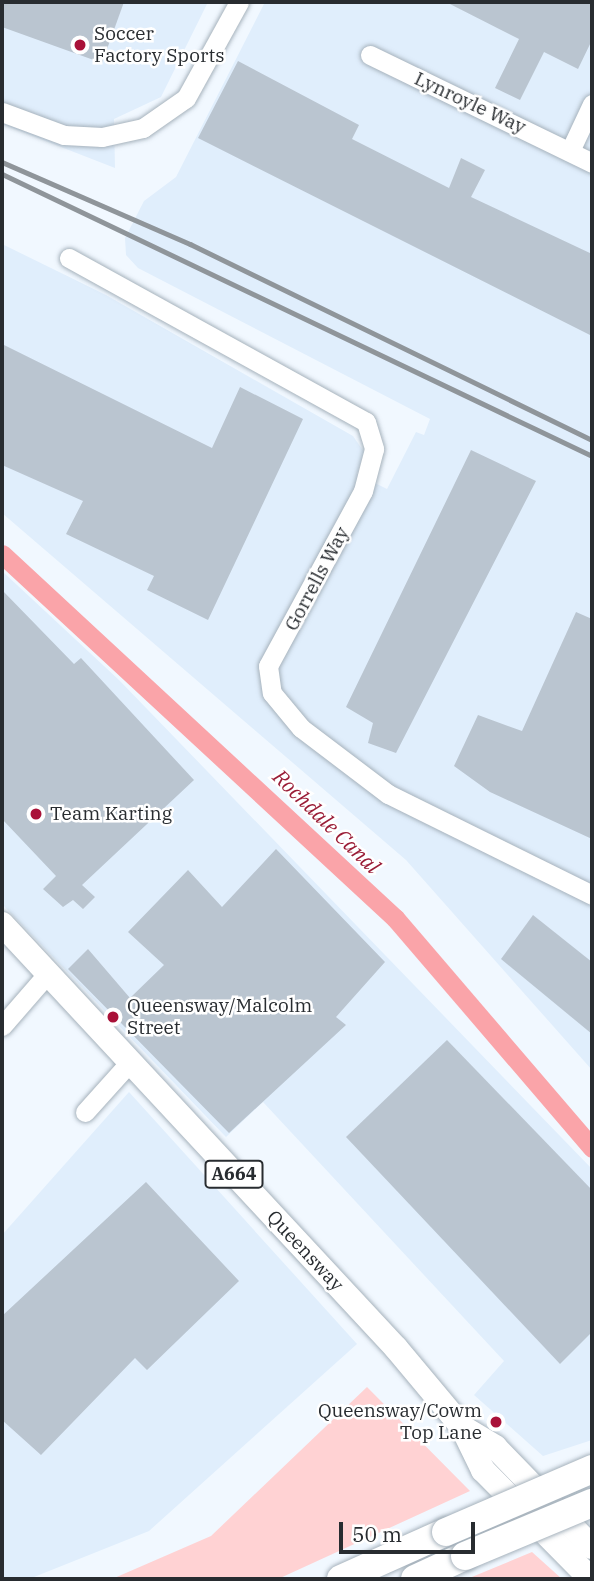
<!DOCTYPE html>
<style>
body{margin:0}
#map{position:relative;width:594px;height:1581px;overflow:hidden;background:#f1f8ff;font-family:"IBM Plex Serif",serif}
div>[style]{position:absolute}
.built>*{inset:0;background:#e0eefc}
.green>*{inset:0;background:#ffd2d3}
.canal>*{height:19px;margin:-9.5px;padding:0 9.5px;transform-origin:9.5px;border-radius:9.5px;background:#faa4a9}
.building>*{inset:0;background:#bac5d0}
.roads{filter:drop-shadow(0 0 2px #a6b2bc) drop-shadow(0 0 2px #a6b2bc)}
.minor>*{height:19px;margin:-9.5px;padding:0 9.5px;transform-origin:9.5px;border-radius:9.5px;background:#fff}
.major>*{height:24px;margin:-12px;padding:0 12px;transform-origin:12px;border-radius:12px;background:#fff}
.highway>*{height:28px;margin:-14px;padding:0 14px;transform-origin:14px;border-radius:14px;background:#fff}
.rail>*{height:5px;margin:-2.5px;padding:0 2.5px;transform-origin:2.5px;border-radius:2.5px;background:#8f959a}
.bridges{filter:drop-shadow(0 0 2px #a6b2bc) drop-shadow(0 0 2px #a6b2bc)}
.highway-bridge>*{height:28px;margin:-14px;padding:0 14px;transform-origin:14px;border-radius:14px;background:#fff}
.dots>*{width:19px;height:19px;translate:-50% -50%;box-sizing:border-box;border:4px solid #fff;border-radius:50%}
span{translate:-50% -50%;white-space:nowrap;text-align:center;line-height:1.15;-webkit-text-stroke:5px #fff;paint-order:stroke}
.shield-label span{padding:2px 5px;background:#fff;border:2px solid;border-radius:5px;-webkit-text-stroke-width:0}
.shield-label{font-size:18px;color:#282c30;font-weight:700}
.poi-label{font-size:19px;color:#282c30}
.left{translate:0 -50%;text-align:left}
.right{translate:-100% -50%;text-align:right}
.street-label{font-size:19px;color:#282c30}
.water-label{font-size:21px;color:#9a1d37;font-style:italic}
.frame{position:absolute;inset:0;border:4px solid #282c30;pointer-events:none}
.scale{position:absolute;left:339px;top:1522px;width:136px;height:32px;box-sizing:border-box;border:4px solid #282c30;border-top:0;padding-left:9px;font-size:21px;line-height:24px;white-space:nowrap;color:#282c30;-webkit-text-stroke:5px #fff;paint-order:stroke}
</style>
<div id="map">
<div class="built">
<div style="clip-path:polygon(2px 2px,208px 2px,161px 97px,114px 119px,115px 168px,2px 124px)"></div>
<div style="clip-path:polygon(265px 2px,592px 2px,592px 1070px,406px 860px,2px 513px,2px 244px,106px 295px,353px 436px,364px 452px,357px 474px,387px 489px,416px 432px,424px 435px,430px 419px,138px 268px,126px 255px,125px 238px,144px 201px,176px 177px)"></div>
<div style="clip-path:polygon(2px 571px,119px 680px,592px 1169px,592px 1440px,543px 1456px,474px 1395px,504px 1361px,263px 1102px,226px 1137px,2px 904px)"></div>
<div style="clip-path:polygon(129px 1092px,357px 1344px,149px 1531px,29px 1579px,2px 1579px,2px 1235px)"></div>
</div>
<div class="green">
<div style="clip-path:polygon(367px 1387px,470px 1491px,278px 1579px,112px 1579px,211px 1536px)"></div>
<div style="clip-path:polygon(532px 1552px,562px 1579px,467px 1579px)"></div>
</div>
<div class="canal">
<div style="left:2px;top:554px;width:536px;rotate:42.81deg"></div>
<div style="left:395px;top:918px;width:303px;rotate:49.4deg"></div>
</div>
<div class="building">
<div style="clip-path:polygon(2px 2px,124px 2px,102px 63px,2px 27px)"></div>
<div style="clip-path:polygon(446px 2px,592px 2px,592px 40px,578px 69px,544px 52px,520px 100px,495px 88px,519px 39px)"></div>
<div style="clip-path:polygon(238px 61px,359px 125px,352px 139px,449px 188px,461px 158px,485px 170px,471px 197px,592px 254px,592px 336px,198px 138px)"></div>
<div style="clip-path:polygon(2px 344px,212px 448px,240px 387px,303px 419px,208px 620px,147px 590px,154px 576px,66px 534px,83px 501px,2px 465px)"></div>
<div style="clip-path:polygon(471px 450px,536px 481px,396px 753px,368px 743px,373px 723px,346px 707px)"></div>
<div style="clip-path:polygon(2px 590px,74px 664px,81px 658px,194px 780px,82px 885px,95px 897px,83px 909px,73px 900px,63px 907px,43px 889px,56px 876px,2px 819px)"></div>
<div style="clip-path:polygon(576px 612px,592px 619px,592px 839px,490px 792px,454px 766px,478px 715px,522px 731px)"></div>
<div style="clip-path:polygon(276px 849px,385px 962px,336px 1017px,346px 1025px,229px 1133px,68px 969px,88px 949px,130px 998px,164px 965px,128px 932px,188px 870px,222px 907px)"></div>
<div style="clip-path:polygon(533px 915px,592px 962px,592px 1034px,501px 959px)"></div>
<div style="clip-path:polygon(447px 1040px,592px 1190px,592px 1332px,560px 1364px,346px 1137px)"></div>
<div style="clip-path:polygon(146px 1182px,239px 1281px,147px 1370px,135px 1358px,41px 1455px,2px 1420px,2px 1316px)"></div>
</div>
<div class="roads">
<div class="minor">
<div style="left:370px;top:55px;width:247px;rotate:25.9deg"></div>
<div style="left:2px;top:112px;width:66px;rotate:20.4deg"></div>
<div style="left:64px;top:135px;width:38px;rotate:3deg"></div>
<div style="left:102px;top:137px;width:42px;rotate:-12.4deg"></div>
<div style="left:143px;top:128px;width:52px;rotate:-34.9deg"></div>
<div style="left:186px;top:98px;width:110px;rotate:-61.1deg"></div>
<div style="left:570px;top:151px;width:52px;rotate:-64.9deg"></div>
<div style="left:69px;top:258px;width:339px;rotate:28.9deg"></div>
<div style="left:366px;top:422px;width:28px;rotate:73deg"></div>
<div style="left:374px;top:449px;width:43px;rotate:104.7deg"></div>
<div style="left:363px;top:491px;width:199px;rotate:118.5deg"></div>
<div style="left:268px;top:666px;width:27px;rotate:82deg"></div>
<div style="left:272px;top:693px;width:45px;rotate:50.4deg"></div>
<div style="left:301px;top:728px;width:109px;rotate:37.2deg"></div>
<div style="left:388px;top:794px;width:228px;rotate:26.3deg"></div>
<div style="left:2px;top:1026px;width:70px;rotate:-49deg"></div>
<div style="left:85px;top:1112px;width:67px;rotate:-48deg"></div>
</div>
<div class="major">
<div style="left:2px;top:924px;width:579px;rotate:47.1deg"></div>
<div style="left:396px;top:1348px;width:103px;rotate:50.1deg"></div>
<div style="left:462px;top:1427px;width:48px;rotate:64deg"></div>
<div style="left:483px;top:1470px;width:153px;rotate:45.3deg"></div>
<div style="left:462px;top:1427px;width:39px;rotate:31deg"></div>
<div style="left:495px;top:1447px;width:139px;rotate:45.9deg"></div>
</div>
<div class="highway">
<div style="left:341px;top:1579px;width:115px;rotate:-24.1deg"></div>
<div style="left:415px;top:1579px;width:55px;rotate:-24.7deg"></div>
</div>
</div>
<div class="rail">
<div style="left:2px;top:162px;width:205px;rotate:23.6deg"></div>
<div style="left:190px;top:244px;width:447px;rotate:26deg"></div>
<div style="left:2px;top:174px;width:654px;rotate:25.55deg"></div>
</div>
<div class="bridges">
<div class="highway-bridge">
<div style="left:446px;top:1532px;width:159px;rotate:-23.3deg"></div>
<div style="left:465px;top:1556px;width:138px;rotate:-22.7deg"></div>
</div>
</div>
<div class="dots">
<div style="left:80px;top:45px;background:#a91138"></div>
<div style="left:36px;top:814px;background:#a91138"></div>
<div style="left:113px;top:1017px;background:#a91138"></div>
<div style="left:496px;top:1422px;background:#a91138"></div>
</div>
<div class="shield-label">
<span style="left:234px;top:1174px">A664</span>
</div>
<div class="poi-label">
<span class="left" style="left:94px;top:45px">Soccer<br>Factory Sports</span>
<span class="left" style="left:50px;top:814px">Team Karting</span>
<span class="left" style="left:127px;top:1017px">Queensway/Malcolm<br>Street</span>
<span class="right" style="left:482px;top:1422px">Queensway/Cowm<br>Top Lane</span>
</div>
<div class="street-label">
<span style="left:470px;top:103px;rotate:25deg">Lynroyle Way</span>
<span style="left:317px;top:579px;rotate:-62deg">Gorrells Way</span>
<span style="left:305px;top:1251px;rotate:47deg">Queensway</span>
</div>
<div class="water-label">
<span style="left:327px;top:821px;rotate:44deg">Rochdale Canal</span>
</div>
<div class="frame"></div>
<div class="scale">50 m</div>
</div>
